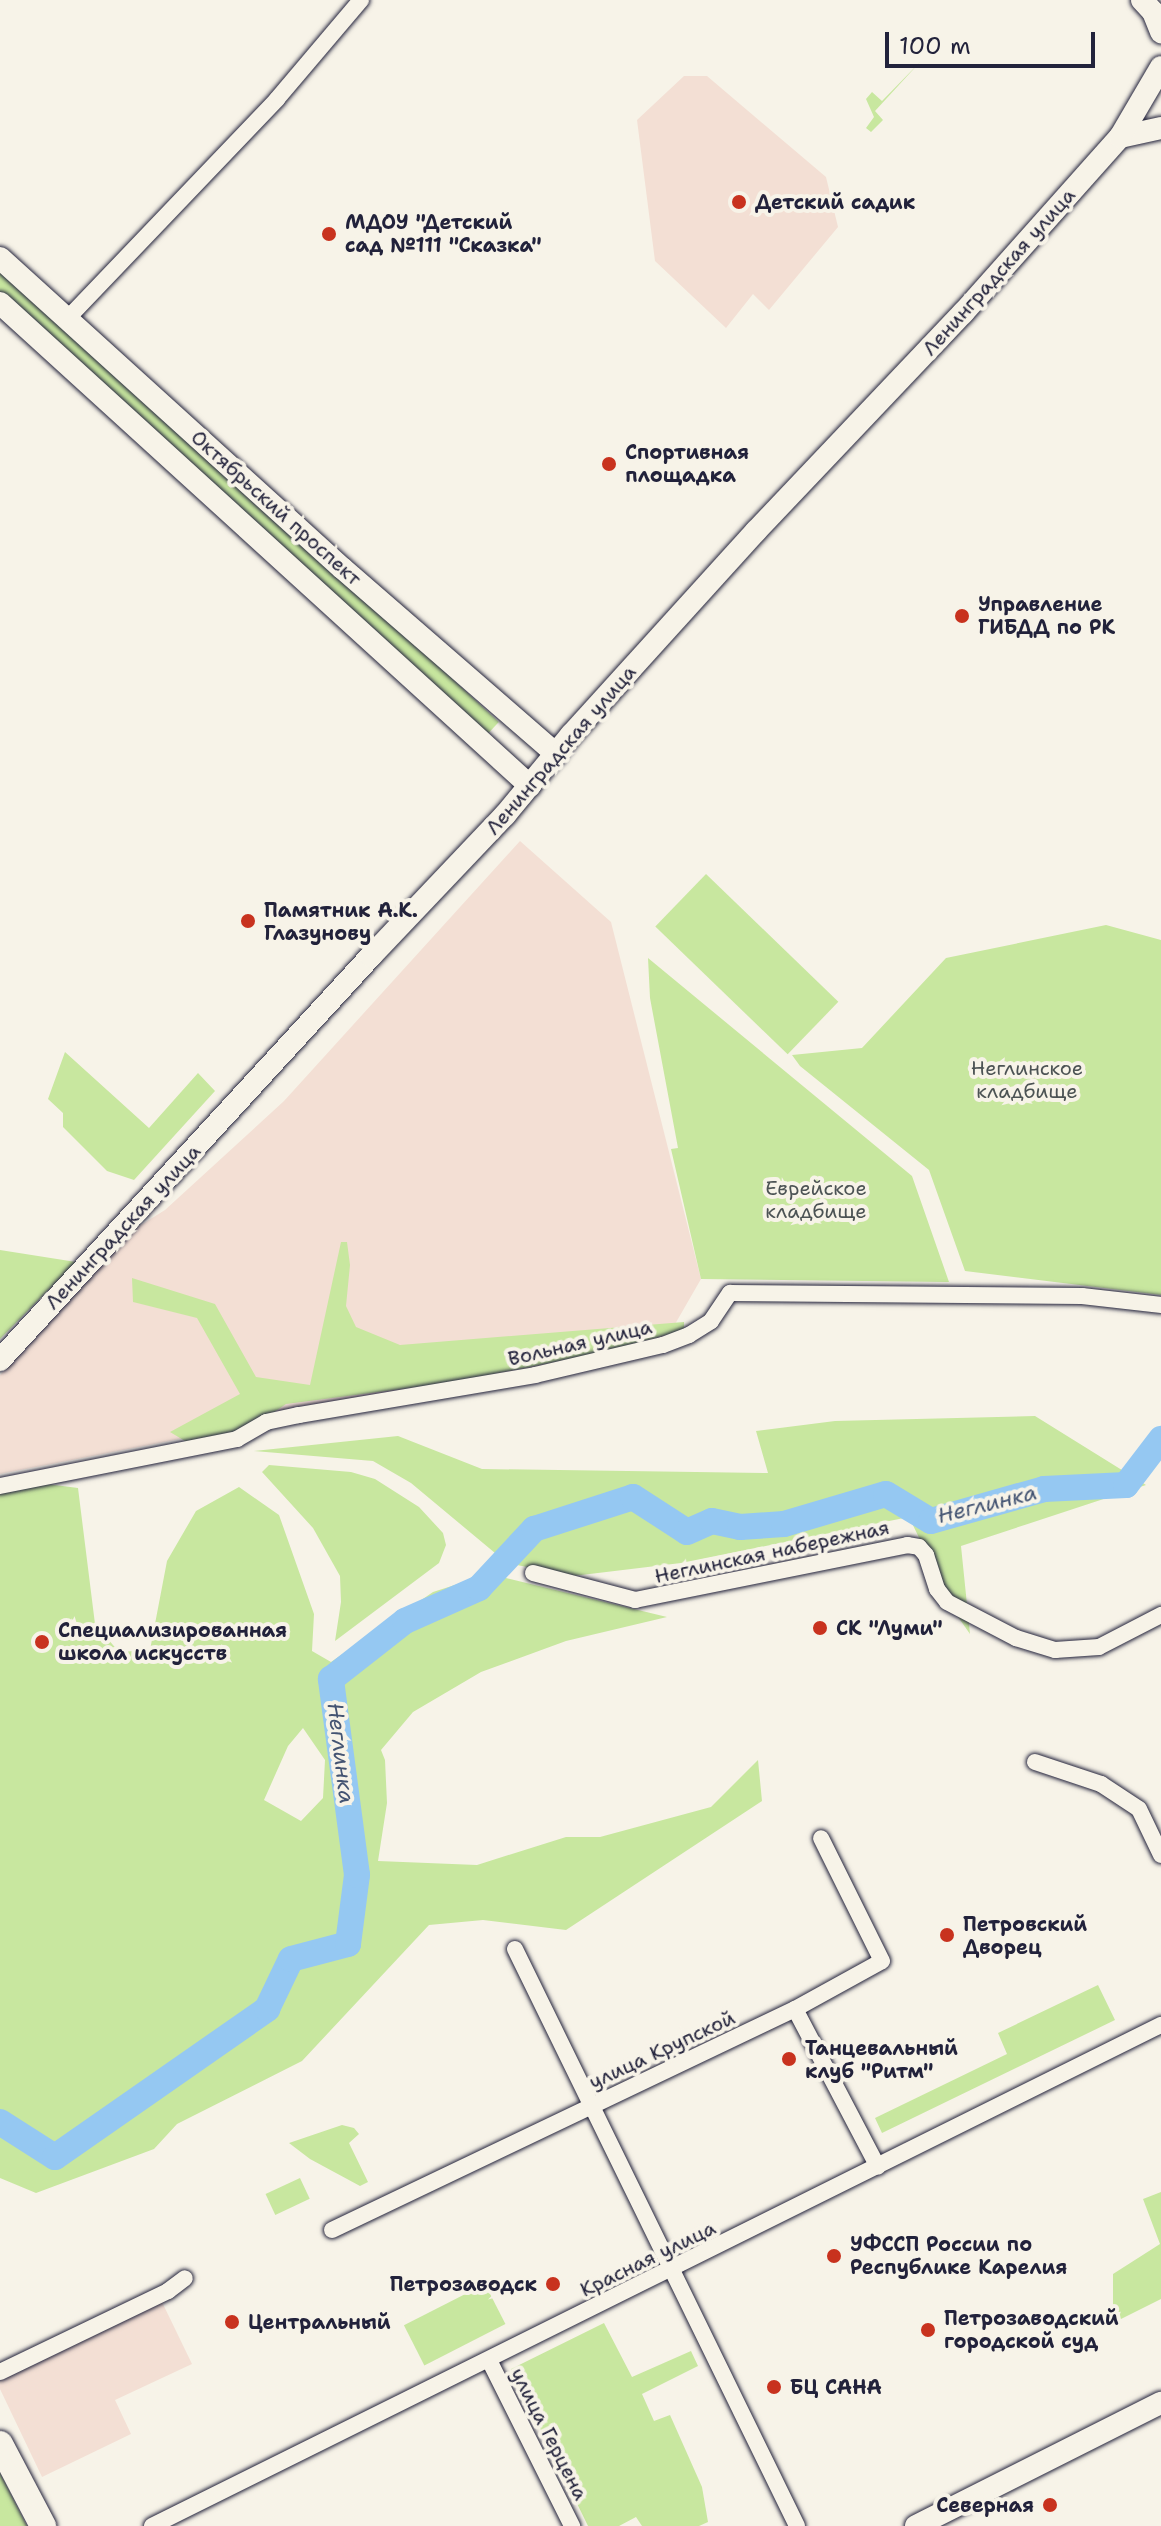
<!DOCTYPE html>
<meta charset="utf-8">
<style>
body{margin:0}
#map{position:relative;width:1161px;height:2526px;overflow:hidden;background:#f7f3e8;font-family:"Shantell Sans",sans-serif}
div>[style]{position:absolute}
.built>*{inset:0;background:#f3dfd4}
.green>*{inset:0;background:#c8e79f;transform-origin:0 0}
.river>*{height:26px;margin:-13px;padding:0 13px;transform-origin:13px;border-radius:13px;background:#95c8f2}
.roads{filter:drop-shadow(0 0 2px #22223b) drop-shadow(0 0 2px #22223b)}
.street>*{height:16px;margin:-8px;padding:0 8px;transform-origin:8px;border-radius:8px;background:#f7f3e8}
.secondary>*{height:22px;margin:-11px;padding:0 11px;transform-origin:11px;border-radius:11px;background:#f7f3e8}
.primary>*{height:26px;margin:-13px;padding:0 13px;transform-origin:13px;border-radius:13px;background:#f7f3e8}
.dots>*{width:22px;height:22px;translate:-50% -50%;box-sizing:border-box;border:4px solid #f7f3e8;border-radius:50%}
span{translate:-50% -50%;white-space:nowrap;text-align:center;line-height:1.15;-webkit-text-stroke:8px #f7f3e8;paint-order:stroke}
.poi-label{font-size:20px;color:#22223b;font-weight:700}
.left{translate:0 -50%;text-align:left}
.right{translate:-100% -50%;text-align:right}
.street-label{font-size:20px;color:#22223b}
.park-label{font-size:20px;color:#4c5354}
.water-label{font-size:22px;color:#445472;font-style:italic}
.scale{position:absolute;left:885px;top:32px;width:210px;height:36px;box-sizing:border-box;border:4px solid #22223b;border-top:0;padding-left:10px;font-size:24px;line-height:28px;white-space:nowrap;color:#22223b;-webkit-text-stroke:6px #f7f3e8;paint-order:stroke}
</style>
<div id="map">
<div class="built">
<div style="clip-path:polygon(684px 76px,707px 76px,826px 177px,838px 227px,769px 310px,753px 294px,726px 328px,655px 261px,637px 120px)"></div>
<div style="clip-path:polygon(520px 841px,611px 922px,701px 1279px,663px 1345px,0 1474px,0 1375px,136px 1228px,165px 1210px,284px 1101px)"></div>
<div style="clip-path:polygon(162px 2302px,192px 2364px,115px 2400px,131px 2434px,42px 2477px,0 2389px,0 2380px)"></div>
</div>
<div class="green">
<div style="clip-path:polygon(921px 61px,875px 111px,883px 120px,871px 132px,866px 128px,874px 117px,866px 99px,872px 92px,882px 101px)"></div>
<div style="left:0;top:257px;width:682px;height:35px;rotate:43deg"></div>
<div style="left:706px;top:874px;width:184px;height:73px;rotate:44deg"></div>
<div style="clip-path:polygon(1106px 925px,1161px 940px,1161px 1295px,965px 1271px,929px 1170px,800px 1066px,792px 1055px,862px 1048px,946px 958px)"></div>
<div style="clip-path:polygon(648px 958px,912px 1176px,949px 1282px,701px 1279px,671px 1149px,678px 1148px,650px 998px)"></div>
<div style="clip-path:polygon(65px 1052px,149px 1128px,198px 1073px,215px 1091px,134px 1180px,107px 1171px,63px 1127px,63px 1113px,48px 1099px)"></div>
<div style="clip-path:polygon(341px 1242px,347px 1242px,350px 1265px,346px 1306px,356px 1327px,400px 1345px,684px 1322px,684px 1330px,596px 1354px,448px 1383px,286px 1404px,238px 1437px,190px 1444px,170px 1432px,240px 1394px,197px 1318px,133px 1302px,132px 1278px,215px 1304px,256px 1377px,310px 1385px)"></div>
<div style="clip-path:polygon(0 1250px,76px 1262px,0 1339px)"></div>
<div style="clip-path:polygon(1035px 1416px,1146px 1485px,961px 1546px,970px 1634px,956px 1614px,909px 1517px,681px 1563px,573px 1576px,507px 1563px,411px 1483px,373px 1461px,254px 1451px,398px 1436px,482px 1469px,768px 1473px,756px 1431px,835px 1421px)"></div>
<div style="clip-path:polygon(269px 1465px,351px 1472px,375px 1479px,419px 1507px,443px 1533px,446px 1545px,439px 1563px,335px 1641px,341px 1602px,340px 1576px,313px 1528px,262px 1472px)"></div>
<div style="clip-path:polygon(evenodd,0 1478px,78px 1488px,95px 1624px,119px 1652px,150px 1650px,167px 1561px,196px 1511px,239px 1487px,279px 1515px,314px 1614px,312px 1651px,331px 1662px,433px 1592px,489px 1574px,667px 1617px,566px 1641px,481px 1672px,413px 1712px,381px 1750px,385px 1760px,387px 1803px,378px 1861px,477px 1865px,566px 1837px,600px 1837px,711px 1807px,758px 1760px,762px 1801px,566px 1930px,483px 1920px,429px 1925px,302px 2061px,177px 2124px,154px 2149px,36px 2193px,0 2178px,0 1478px,303px 1728px,325px 1760px,323px 1798px,301px 1821px,264px 1800px,288px 1746px,303px 1728px)"></div>
<div style="clip-path:polygon(1098px 1985px,1115px 2020px,882px 2133px,875px 2118px,1007px 2054px,998px 2033px)"></div>
<div style="clip-path:polygon(342px 2125px,354px 2128px,359px 2134px,349px 2143px,368px 2182px,360px 2186px,310px 2159px,289px 2143px)"></div>
<div style="left:300px;top:2178px;width:23px;height:38px;rotate:65deg"></div>
<div style="clip-path:polygon(1161px 2192px,1161px 2299px,1113px 2323px,1113px 2274px,1160px 2244px,1143px 2199px)"></div>
<div style="left:485px;top:2284px;width:45px;height:91px;rotate:63deg"></div>
<div style="clip-path:polygon(604px 2323px,632px 2377px,691px 2351px,698px 2366px,642px 2394px,654px 2421px,670px 2415px,702px 2487px,708px 2522px,699px 2526px,642px 2526px,636px 2517px,619px 2526px,588px 2526px,511px 2369px)"></div>
<div style="clip-path:polygon(0 2473px,27px 2526px,0 2526px)"></div>
</div>
<div class="river">
<div style="left:0;top:2122px;width:65px;rotate:32.5deg"></div>
<div style="left:55px;top:2157px;width:259px;rotate:-34.9deg"></div>
<div style="left:267px;top:2009px;width:55px;rotate:-64.4deg"></div>
<div style="left:291px;top:1959px;width:59px;rotate:-14.7deg"></div>
<div style="left:348px;top:1944px;width:70px;rotate:-82.6deg"></div>
<div style="left:357px;top:1875px;width:198px;rotate:-97.6deg"></div>
<div style="left:331px;top:1679px;width:94px;rotate:-38.1deg"></div>
<div style="left:405px;top:1621px;width:81px;rotate:-24deg"></div>
<div style="left:479px;top:1588px;width:81px;rotate:-47deg"></div>
<div style="left:534px;top:1529px;width:104px;rotate:-17.9deg"></div>
<div style="left:633px;top:1497px;width:64px;rotate:32.9deg"></div>
<div style="left:687px;top:1532px;width:27px;rotate:-24deg"></div>
<div style="left:712px;top:1521px;width:29px;rotate:12deg"></div>
<div style="left:740px;top:1527px;width:44px;rotate:-3.9deg"></div>
<div style="left:784px;top:1524px;width:106px;rotate:-16.4deg"></div>
<div style="left:886px;top:1494px;width:52px;rotate:31deg"></div>
<div style="left:931px;top:1521px;width:117px;rotate:-15.8deg"></div>
<div style="left:1044px;top:1489px;width:82px;rotate:-2.8deg"></div>
<div style="left:1126px;top:1485px;width:58px;rotate:-52.7deg"></div>
</div>
<div class="roads">
<div class="street">
<div style="left:68px;top:318px;width:303px;rotate:-46.3deg"></div>
<div style="left:277px;top:99px;width:130px;rotate:-49.7deg"></div>
<div style="left:0;top:1486px;width:242px;rotate:-11.2deg"></div>
<div style="left:237px;top:1439px;width:34px;rotate:-30deg"></div>
<div style="left:266px;top:1422px;width:34px;rotate:-12deg"></div>
<div style="left:299px;top:1415px;width:239px;rotate:-9.6deg"></div>
<div style="left:535px;top:1375px;width:131px;rotate:-13.2deg"></div>
<div style="left:663px;top:1345px;width:28px;rotate:-21deg"></div>
<div style="left:689px;top:1335px;width:26px;rotate:-32deg"></div>
<div style="left:711px;top:1321px;width:34px;rotate:-56deg"></div>
<div style="left:730px;top:1293px;width:352px;rotate:0.5deg"></div>
<div style="left:1082px;top:1296px;width:80px;rotate:6.5deg"></div>
<div style="left:533px;top:1573px;width:106px;rotate:14.8deg"></div>
<div style="left:635px;top:1600px;width:278px;rotate:-11.4deg"></div>
<div style="left:907px;top:1545px;width:12px;rotate:9deg"></div>
<div style="left:919px;top:1547px;width:11px;rotate:49deg"></div>
<div style="left:926px;top:1555px;width:36px;rotate:72deg"></div>
<div style="left:937px;top:1589px;width:16px;rotate:52deg"></div>
<div style="left:947px;top:1602px;width:78px;rotate:27.6deg"></div>
<div style="left:1016px;top:1638px;width:41px;rotate:17.1deg"></div>
<div style="left:1055px;top:1650px;width:44px;rotate:-3.9deg"></div>
<div style="left:1099px;top:1647px;width:70px;rotate:-27.3deg"></div>
<div style="left:1035px;top:1762px;width:70px;rotate:18.4deg"></div>
<div style="left:1101px;top:1784px;width:45px;rotate:33.3deg"></div>
<div style="left:1139px;top:1809px;width:51px;rotate:64.4deg"></div>
<div style="left:515px;top:1949px;width:642px;rotate:63.95deg"></div>
<div style="left:795px;top:2009px;width:178px;rotate:62.3deg"></div>
<div style="left:332px;top:2230px;width:513px;rotate:-25.52deg"></div>
<div style="left:795px;top:2009px;width:99px;rotate:-28.9deg"></div>
<div style="left:882px;top:1961px;width:137px;rotate:-116.4deg"></div>
<div style="left:489px;top:2360px;width:186px;rotate:63.4deg"></div>
<div style="left:0;top:2372px;width:187px;rotate:-25.7deg"></div>
<div style="left:168px;top:2291px;width:21px;rotate:-37deg"></div>
<div style="left:152px;top:2526px;width:1127px;rotate:-26.41deg"></div>
</div>
<div class="secondary">
<div style="left:1142px;top:0;width:16px;rotate:47deg"></div>
<div style="left:1153px;top:12px;width:22px;rotate:68deg"></div>
<div style="left:1120px;top:137px;width:42px;rotate:-12.4deg"></div>
<div style="left:0;top:258px;width:462px;rotate:42.2deg"></div>
<div style="left:342px;top:568px;width:284px;rotate:41deg"></div>
<div style="left:0;top:303px;width:717px;rotate:42.34deg"></div>
<div style="left:0;top:1360px;width:549px;rotate:-47.44deg"></div>
<div style="left:371px;top:956px;width:195px;rotate:-46.5deg"></div>
<div style="left:505px;top:815px;width:104px;rotate:-50.5deg"></div>
<div style="left:571px;top:735px;width:275px;rotate:-47.8deg"></div>
<div style="left:756px;top:531px;width:301px;rotate:-46.5deg"></div>
<div style="left:963px;top:313px;width:236px;rotate:-48.3deg"></div>
<div style="left:1120px;top:137px;width:81px;rotate:-59.6deg"></div>
<div style="left:916px;top:2526px;width:274px;rotate:-26.7deg"></div>
</div>
<div class="primary">
<div style="left:0;top:2444px;width:93px;rotate:62.3deg"></div>
</div>
</div>
<div class="dots">
<div style="left:739px;top:202px;background:#c8321e"></div>
<div style="left:329px;top:234px;background:#c8321e"></div>
<div style="left:609px;top:464px;background:#c8321e"></div>
<div style="left:962px;top:616px;background:#c8321e"></div>
<div style="left:248px;top:921px;background:#c8321e"></div>
<div style="left:820px;top:1628px;background:#c8321e"></div>
<div style="left:42px;top:1642px;background:#c8321e"></div>
<div style="left:947px;top:1935px;background:#c8321e"></div>
<div style="left:789px;top:2059px;background:#c8321e"></div>
<div style="left:834px;top:2256px;background:#c8321e"></div>
<div style="left:553px;top:2284px;background:#c8321e"></div>
<div style="left:232px;top:2322px;background:#c8321e"></div>
<div style="left:928px;top:2330px;background:#c8321e"></div>
<div style="left:774px;top:2387px;background:#c8321e"></div>
<div style="left:1050px;top:2505px;background:#c8321e"></div>
</div>
<div class="poi-label">
<span class="left" style="left:755px;top:202px">Детский садик</span>
<span class="left" style="left:345px;top:234px">МДОУ "Детский<br>сад №111 "Сказка"</span>
<span class="left" style="left:625px;top:464px">Спортивная<br>площадка</span>
<span class="left" style="left:978px;top:616px">Управление<br>ГИБДД по РК</span>
<span class="left" style="left:264px;top:922px">Памятник А.К.<br>Глазунову</span>
<span class="left" style="left:836px;top:1628px">СК "Луми"</span>
<span class="left" style="left:58px;top:1642px">Специализированная<br>школа искусств</span>
<span class="left" style="left:963px;top:1936px">Петровский<br>Дворец</span>
<span class="left" style="left:805px;top:2060px">Танцевальный<br>клуб "Ритм"</span>
<span class="left" style="left:850px;top:2256px">УФССП России по<br>Республике Карелия</span>
<span class="right" style="left:537px;top:2284px">Петрозаводск</span>
<span class="left" style="left:944px;top:2330px">Петрозаводский<br>городской суд</span>
<span class="left" style="left:248px;top:2322px">Центральный</span>
<span class="left" style="left:790px;top:2387px">БЦ САНА</span>
<span class="right" style="left:1034px;top:2505px">Северная</span>
</div>
<div class="street-label">
<span style="left:999px;top:272px;rotate:-48deg">Ленинградская улица</span>
<span style="left:276px;top:508px;rotate:42deg">Октябрьский проспект</span>
<span style="left:561px;top:750px;rotate:-49deg">Ленинградская улица</span>
<span style="left:123px;top:1227px;rotate:-47deg">Ленинградская улица</span>
<span style="left:580px;top:1343px;rotate:-13deg">Вольная улица</span>
<span style="left:772px;top:1552px;rotate:-12deg">Неглинская набережная</span>
<span style="left:662px;top:2050px;rotate:-25deg">улица Крупской</span>
<span style="left:648px;top:2259px;rotate:-26deg">Красная улица</span>
<span style="left:549px;top:2434px;rotate:63deg">улица Герцена</span>
</div>
<div class="park-label">
<span style="left:1027px;top:1080px">Неглинское<br>кладбище</span>
<span style="left:816px;top:1200px">Еврейское<br>кладбище</span>
</div>
<div class="water-label">
<span style="left:987px;top:1504px;rotate:-14deg">Неглинка</span>
<span style="left:341px;top:1753px;rotate:83deg">Неглинка</span>
</div>
<div class="scale">100 m</div>
</div>
